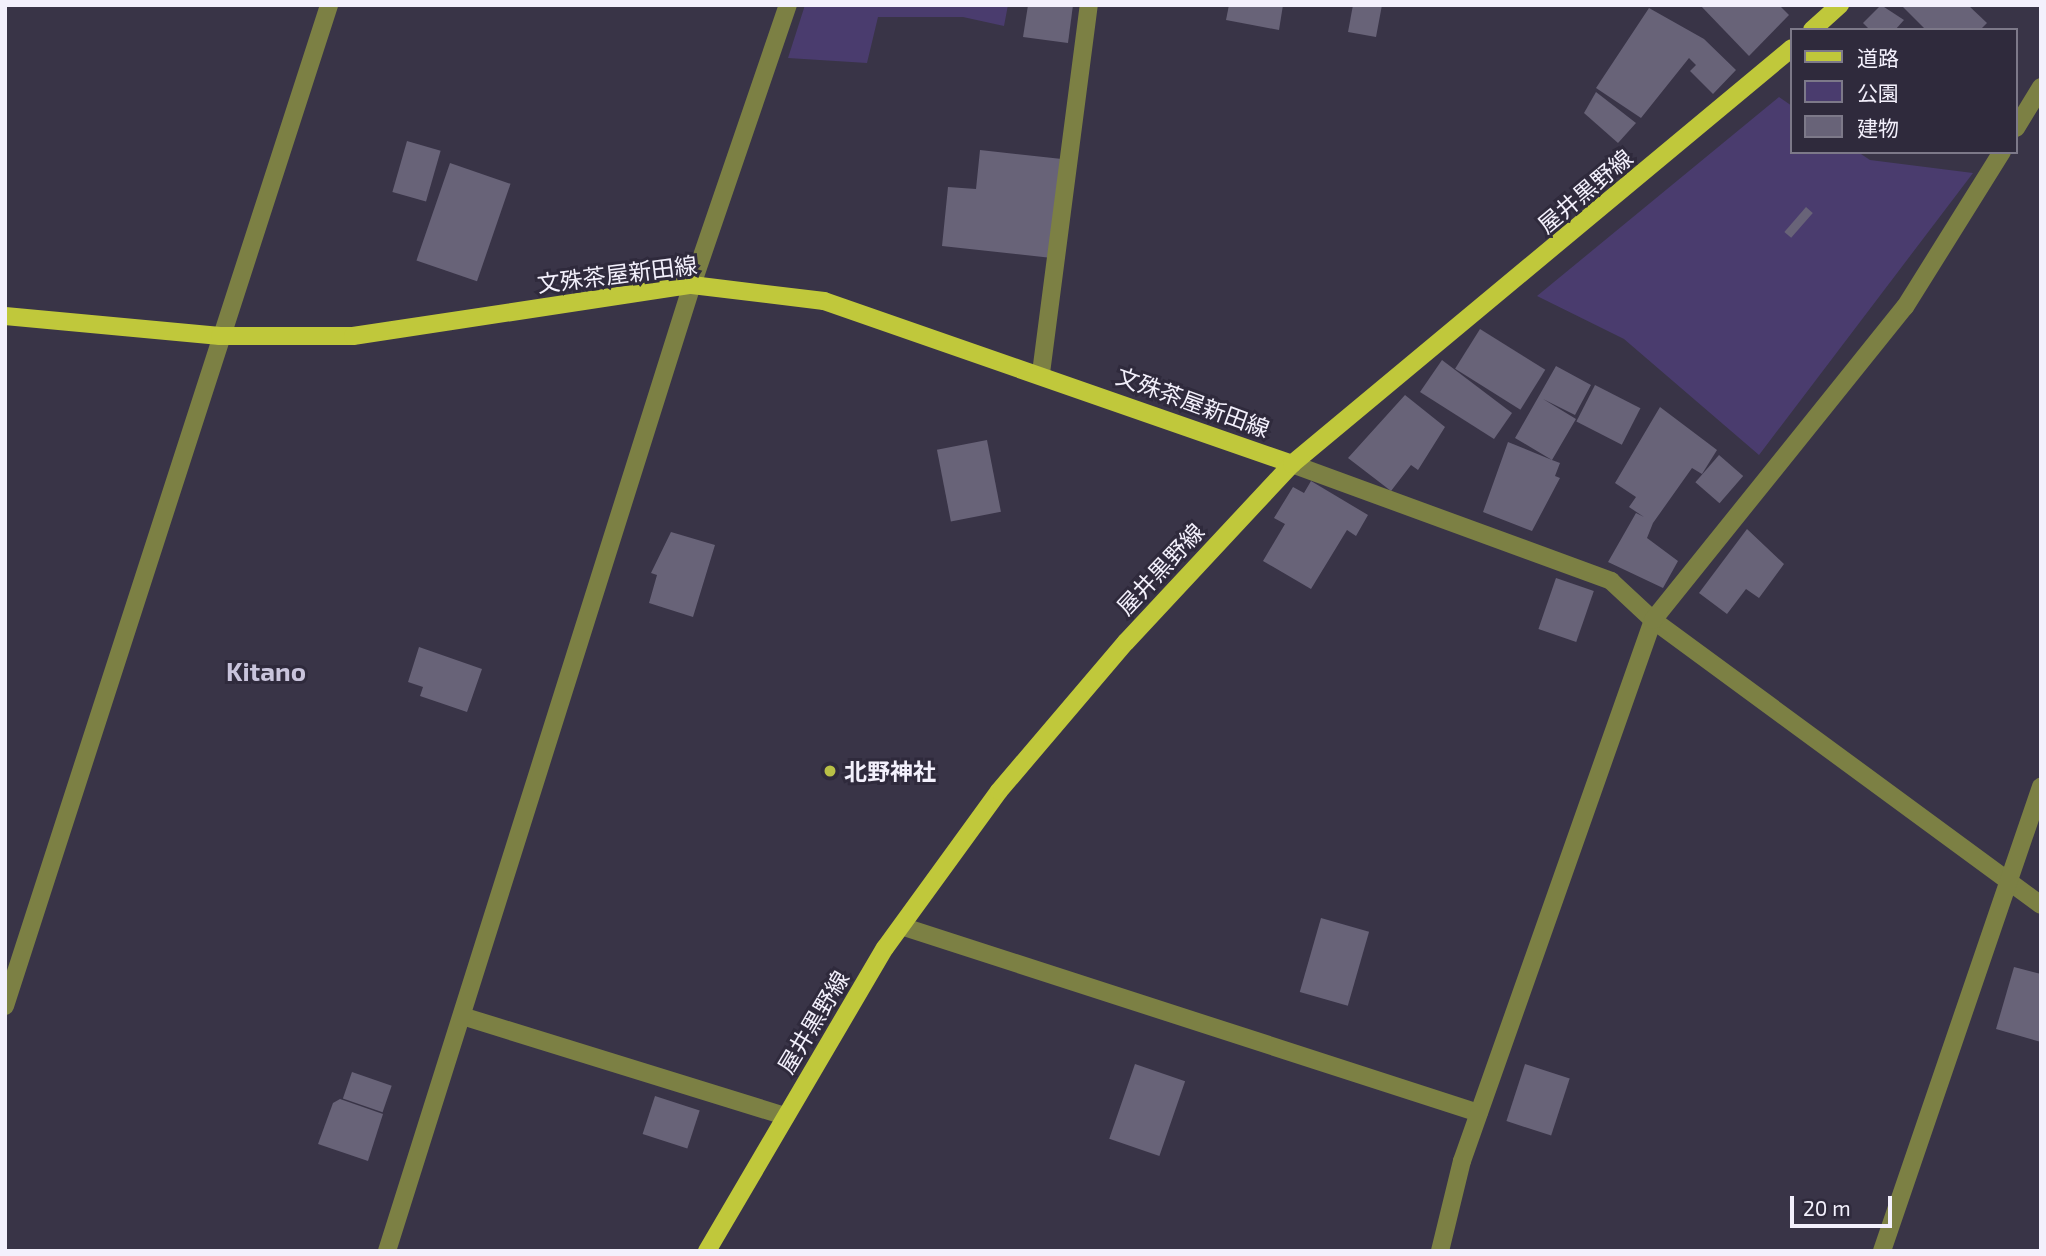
<!DOCTYPE html>
<meta charset="utf-8">
<style>
body{margin:0}
#map{position:relative;width:2046px;height:1256px;overflow:hidden;background:#393447;font-family:"Exo 2","Noto Sans JP",sans-serif}
div>[style]{position:absolute}
.green>*{inset:0;background:#4a3c6e}
.building>*{inset:0;background:#686378;transform-origin:0 0}
.minor>*{height:18px;margin:-9px;padding:0 9px;transform-origin:9px;border-radius:9px;background:#7c8044}
.major>*{height:18px;margin:-9px;padding:0 9px;transform-origin:9px;border-radius:9px;background:#c0c83b}
.dots>*{width:19px;height:19px;translate:-50% -50%;box-sizing:border-box;border:4px solid #2f2a3c;border-radius:50%}
span{translate:-50% -50%;white-space:nowrap;text-align:center;line-height:1.15;-webkit-text-stroke:6px #2f2a3c;paint-order:stroke}
.street-label{font-size:23px;color:#f3f0fc}
.poi-label{font-size:23px;color:#f3f0fc;font-weight:700}
.left{translate:0 -50%;text-align:left}
.quarter-label{font-size:26px;color:#c9c4dc;font-weight:700}
.frame{position:absolute;inset:0;border:7px solid #f3f0fc;pointer-events:none}
.legend{position:absolute;left:1790px;top:28px;width:228px;height:126px;box-sizing:border-box;background:#2f2a3c;border:2px solid #7d7989;margin:0;padding:9px 12px;list-style:none;font-size:21px;color:#f3f0fc}
.legend li{display:flex;align-items:center;gap:14px;height:35px}
.legend b{width:35px;border:2px solid #7d7989}
.scale{position:absolute;left:1790px;top:1196px;width:102px;height:32px;box-sizing:border-box;border:4px solid #f3f0fc;border-top:0;padding-left:9px;font-size:21px;line-height:24px;white-space:nowrap;color:#f3f0fc;-webkit-text-stroke:5px #2f2a3c;paint-order:stroke}
</style>
<div id="map">
<div class="green">
<div style="clip-path:polygon(805px 5px,1008px 5px,1004px 26px,963px 17px,878px 17px,867px 63px,788px 58px)"></div>
<div style="clip-path:polygon(1779px 97px,1792px 106px,1792px 152px,1858px 152px,1870px 160px,1973px 173px,1759px 455px,1624px 339px,1537px 296px)"></div>
</div>
<div class="building">
<div style="clip-path:polygon(1028px 5px,1073px 5px,1068px 43px,1023px 37px)"></div>
<div style="clip-path:polygon(1229px 5px,1283px 5px,1279px 30px,1226px 20px)"></div>
<div style="clip-path:polygon(1353px 5px,1382px 5px,1376px 37px,1348px 32px)"></div>
<div style="clip-path:polygon(1700px 5px,1779px 5px,1789px 15px,1749px 56px)"></div>
<div style="clip-path:polygon(1881px 5px,1904px 20px,1895px 30px,1870px 30px,1863px 23px)"></div>
<div style="clip-path:polygon(1901px 5px,1968px 5px,1987px 23px,1980px 30px,1926px 30px)"></div>
<div style="clip-path:polygon(1649px 8px,1704px 39px,1736px 70px,1713px 94px,1690px 71px,1696px 65px,1689px 58px,1641px 118px,1596px 88px)"></div>
<div style="clip-path:polygon(1596px 92px,1636px 123px,1618px 143px,1584px 113px)"></div>
<div style="left:407px;top:141px;width:35px;height:53px;rotate:16deg"></div>
<div style="clip-path:polygon(980px 150px,1062px 159px,1052px 258px,942px 246px,948px 187px,976px 189px)"></div>
<div style="left:450px;top:163px;width:64px;height:103px;rotate:19deg"></div>
<div style="left:1806px;top:207px;width:9px;height:33px;rotate:41deg"></div>
<div style="left:1480px;top:329px;width:77px;height:47px;rotate:32deg"></div>
<div style="clip-path:polygon(1442px 360px,1512px 413px,1494px 439px,1420px 392px)"></div>
<div style="clip-path:polygon(1556px 366px,1591px 385px,1575px 415px,1543px 399px,1576px 419px,1552px 460px,1560px 463px,1555px 476px,1560px 478px,1532px 531px,1483px 512px,1508px 442px,1552px 460px,1515px 438px)"></div>
<div style="left:1595px;top:385px;width:51px;height:41px;rotate:27deg"></div>
<div style="clip-path:polygon(1405px 395px,1445px 427px,1418px 470px,1411px 465px,1391px 491px,1348px 458px)"></div>
<div style="clip-path:polygon(1660px 407px,1717px 450px,1702px 474px,1692px 468px,1653px 523px,1647px 538px,1678px 561px,1663px 588px,1608px 562px,1636px 513px,1644px 517px,1629px 507px,1636px 497px,1615px 483px)"></div>
<div style="left:987px;top:440px;width:73px;height:51px;rotate:79deg"></div>
<div style="left:1719px;top:455px;width:32px;height:36px;rotate:41deg"></div>
<div style="clip-path:polygon(1311px 481px,1368px 515px,1356px 536px,1347px 530px,1311px 589px,1263px 561px,1285px 524px,1274px 518px,1293px 487px,1304px 493px)"></div>
<div style="clip-path:polygon(1747px 529px,1784px 564px,1759px 598px,1746px 589px,1727px 614px,1699px 593px)"></div>
<div style="clip-path:polygon(671px 532px,715px 545px,693px 617px,649px 603px,657px 575px,651px 573px)"></div>
<div style="left:1556px;top:578px;width:40px;height:54px;rotate:19deg"></div>
<div style="clip-path:polygon(419px 647px,482px 669px,467px 712px,420px 696px,423px 687px,408px 682px)"></div>
<div style="left:1321px;top:918px;width:50px;height:77px;rotate:16deg"></div>
<div style="clip-path:polygon(2014px 967px,2041px 974px,2041px 1042px,1996px 1029px)"></div>
<div style="left:1135px;top:1064px;width:53px;height:79px;rotate:19deg"></div>
<div style="left:1525px;top:1064px;width:47px;height:60px;rotate:18deg"></div>
<div style="left:352px;top:1072px;width:42px;height:28px;rotate:19deg"></div>
<div style="left:655px;top:1096px;width:47px;height:40px;rotate:18deg"></div>
<div style="clip-path:polygon(340px 1099px,383px 1114px,368px 1161px,318px 1144px,333px 1103px)"></div>
</div>
<div class="minor">
<div style="left:2016px;top:128px;width:48px;rotate:-58.6deg"></div>
<div style="left:1041px;top:373px;width:371px;rotate:-82.6deg"></div>
<div style="left:1292px;top:464px;width:340px;rotate:20.1deg"></div>
<div style="left:1611px;top:581px;width:57px;rotate:42.9deg"></div>
<div style="left:1653px;top:620px;width:481px;rotate:36.3deg"></div>
<div style="left:904px;top:927px;width:604px;rotate:17.93deg"></div>
<div style="left:5px;top:1006px;width:1052px;rotate:-72.06deg"></div>
<div style="left:462px;top:1016px;width:339px;rotate:17.2deg"></div>
<div style="left:387px;top:1251px;width:1013px;rotate:-72.48deg"></div>
<div style="left:692px;top:285px;width:296px;rotate:-71.1deg"></div>
<div style="left:1440px;top:1251px;width:93px;rotate:-76.3deg"></div>
<div style="left:1462px;top:1161px;width:574px;rotate:-70.55deg"></div>
<div style="left:1653px;top:620px;width:402px;rotate:-51.2deg"></div>
<div style="left:1905px;top:307px;width:183px;rotate:-58deg"></div>
<div style="left:1882px;top:1251px;width:491px;rotate:-71.1deg"></div>
</div>
<div class="major">
<div style="left:1812px;top:30px;width:38px;rotate:-42deg"></div>
<div style="left:5px;top:316px;width:216px;rotate:5.3deg"></div>
<div style="left:220px;top:336px;width:133px"></div>
<div style="left:353px;top:336px;width:343px;rotate:-8.6deg"></div>
<div style="left:692px;top:285px;width:133px;rotate:6.9deg"></div>
<div style="left:824px;top:301px;width:496px;rotate:19.2deg"></div>
<div style="left:707px;top:1251px;width:351px;rotate:-59.6deg"></div>
<div style="left:885px;top:948px;width:194px;rotate:-54deg"></div>
<div style="left:999px;top:791px;width:196px;rotate:-49.6deg"></div>
<div style="left:1126px;top:642px;width:243px;rotate:-47deg"></div>
<div style="left:1292px;top:464px;width:650px;rotate:-39.76deg"></div>
</div>
<div class="dots">
<div style="left:830px;top:771px;background:#b9c046"></div>
</div>
<div class="street-label">
<span style="left:1585px;top:191px;rotate:-40deg">屋井黒野線</span>
<span style="left:617px;top:274px;rotate:-7deg">文殊茶屋新田線</span>
<span style="left:1193px;top:402px;rotate:20deg">文殊茶屋新田線</span>
<span style="left:1160px;top:569px;rotate:-47deg">屋井黒野線</span>
<span style="left:813px;top:1022px;rotate:-59deg">屋井黒野線</span>
</div>
<div class="poi-label">
<span class="left" style="left:844px;top:771px">北野神社</span>
</div>
<div class="quarter-label">
<span style="left:266px;top:671px">Kitano</span>
</div>
<div class="frame"></div>
<ul class="legend">
<li><b style="height:9px;background:#c0c83b"></b>道路</li>
<li><b style="height:19px;background:#4a3c6e"></b>公園</li>
<li><b style="height:19px;background:#686378"></b>建物</li>
</ul>
<div class="scale">20 m</div>
</div>
